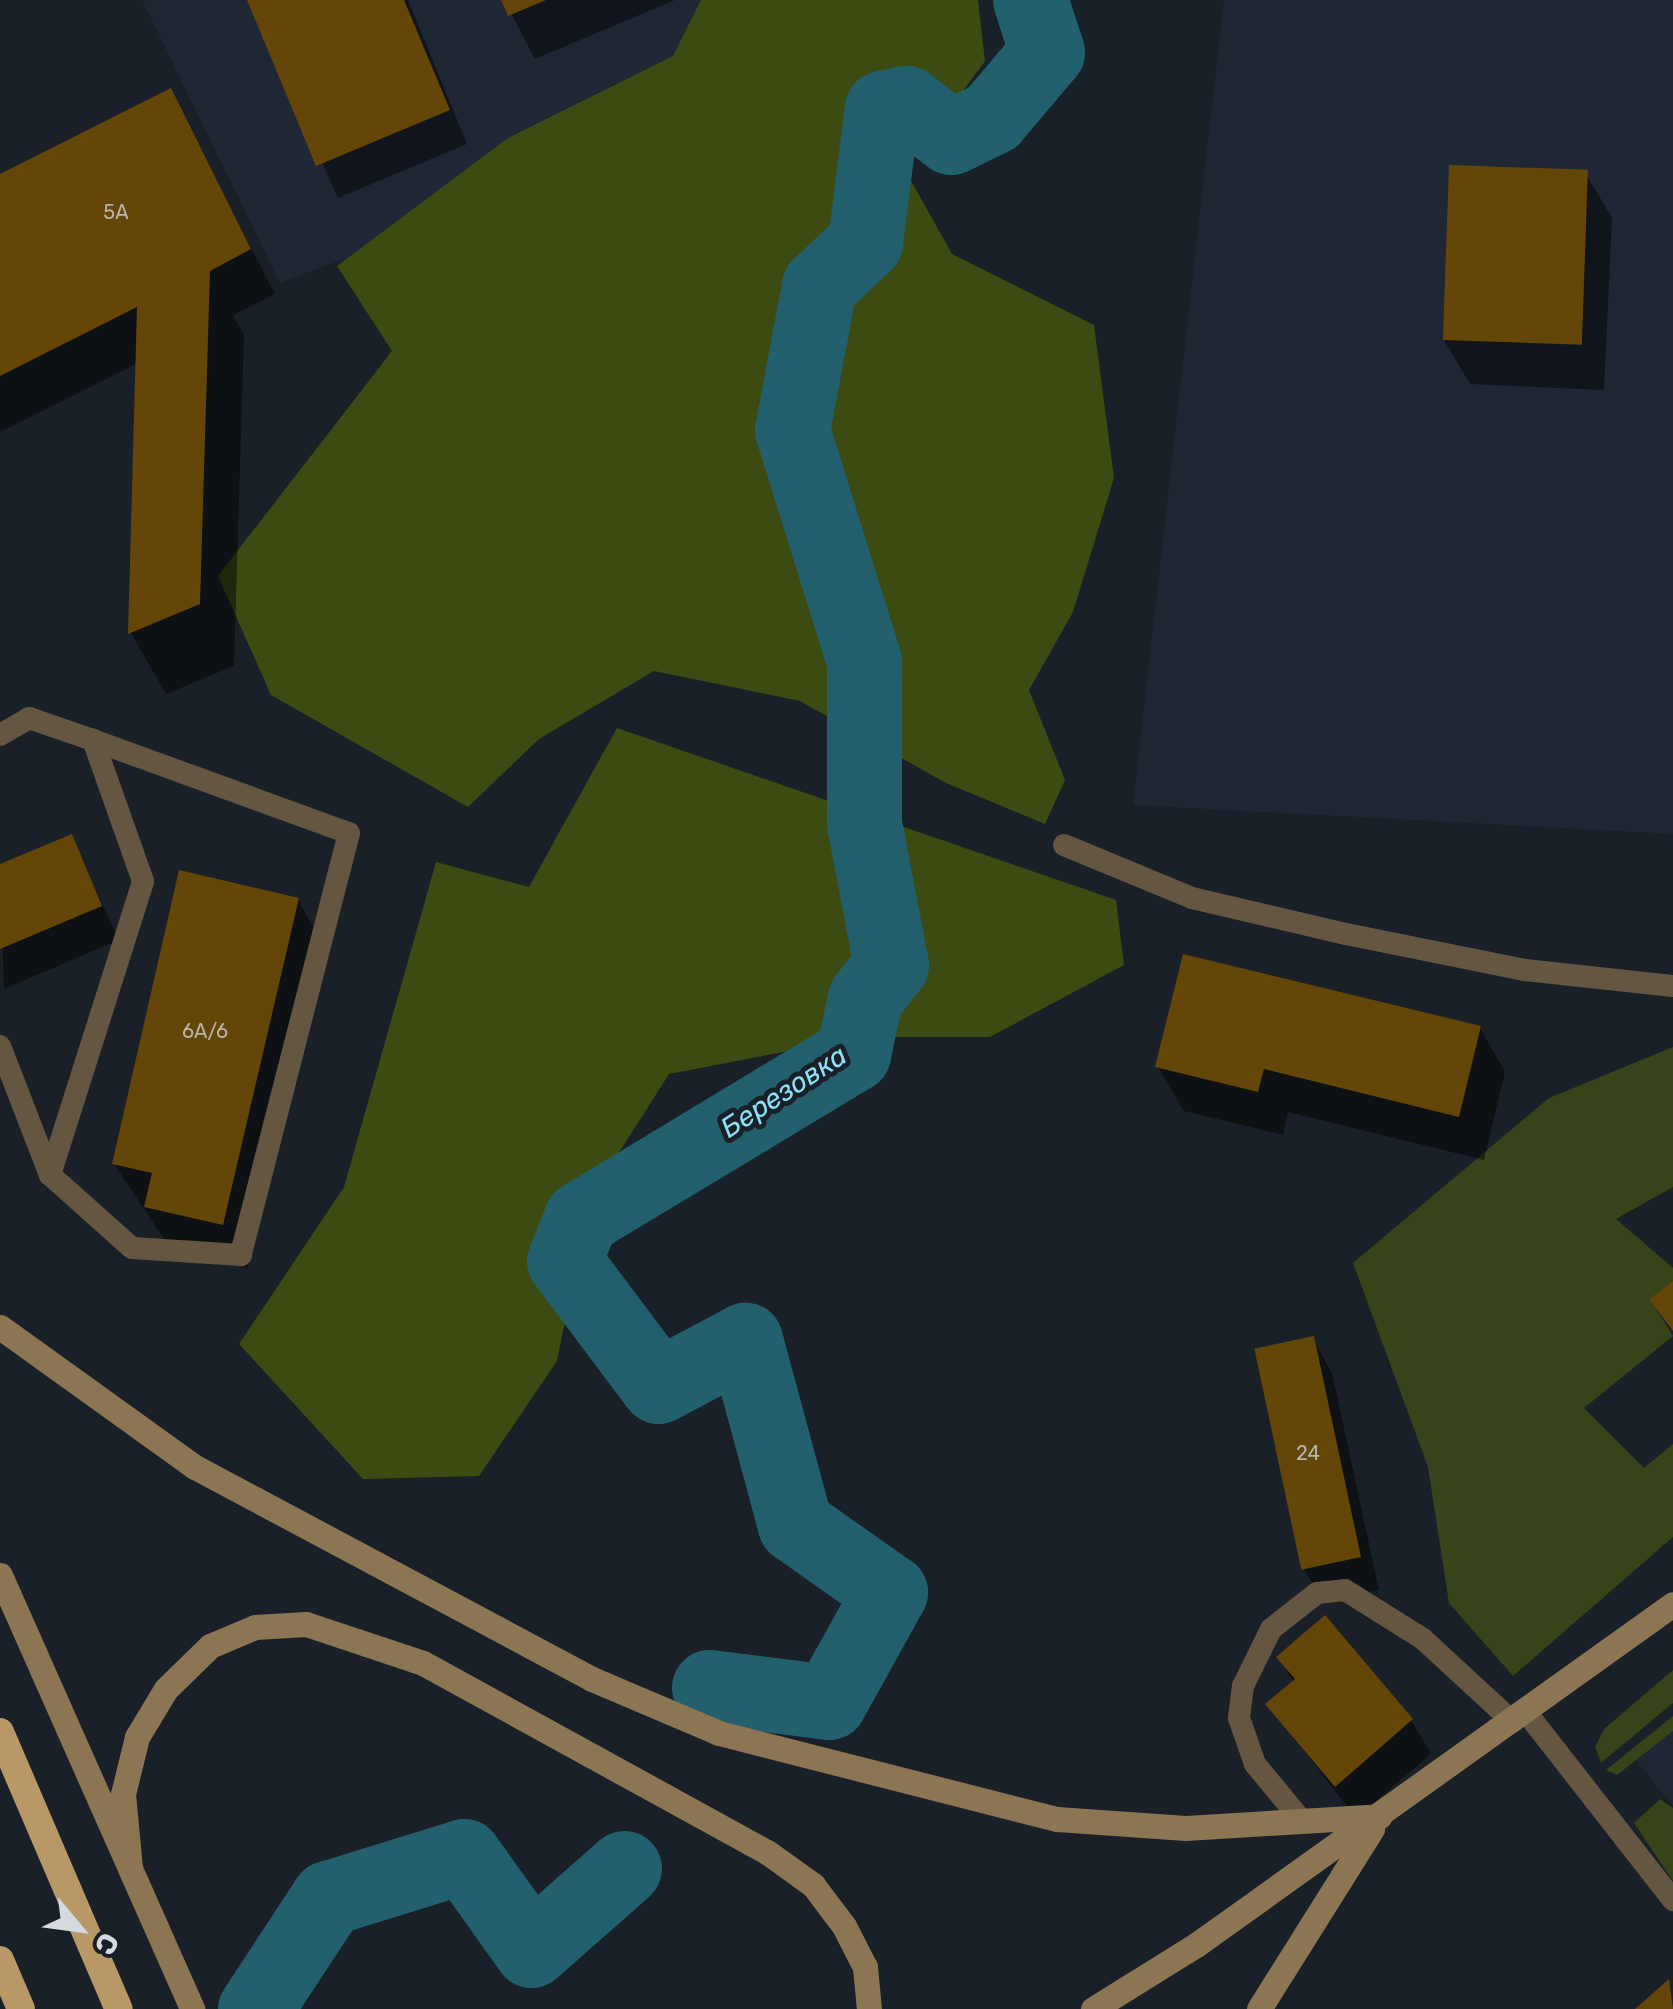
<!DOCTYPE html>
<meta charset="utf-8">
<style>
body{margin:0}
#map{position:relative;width:1673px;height:2009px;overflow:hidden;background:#1a2027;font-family:Rubik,sans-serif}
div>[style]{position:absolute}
.built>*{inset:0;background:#1f2734}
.green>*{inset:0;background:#374319}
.forest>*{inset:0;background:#3c4b12}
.shadow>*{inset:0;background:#0007}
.river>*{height:75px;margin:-37.5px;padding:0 37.5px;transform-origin:37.5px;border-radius:37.5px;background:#22606e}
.building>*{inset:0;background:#644608;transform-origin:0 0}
.service>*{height:22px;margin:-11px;padding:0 11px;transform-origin:11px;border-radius:11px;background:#645641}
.secondary>*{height:25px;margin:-12.5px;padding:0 12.5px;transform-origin:12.5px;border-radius:12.5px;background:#8b7553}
.trunk>*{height:28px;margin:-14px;padding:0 14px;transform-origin:14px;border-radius:14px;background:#b79866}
span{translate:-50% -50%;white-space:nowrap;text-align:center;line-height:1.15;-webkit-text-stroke:10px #1a2027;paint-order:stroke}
.number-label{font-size:20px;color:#bab5aa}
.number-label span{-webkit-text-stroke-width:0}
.water-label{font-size:28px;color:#89e2f7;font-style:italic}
.north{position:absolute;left:30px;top:1879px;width:100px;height:100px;-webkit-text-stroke:8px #1a2027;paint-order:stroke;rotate:119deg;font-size:28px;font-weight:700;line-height:40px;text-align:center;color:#d6dae0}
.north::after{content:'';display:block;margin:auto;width:35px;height:45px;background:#d6dae0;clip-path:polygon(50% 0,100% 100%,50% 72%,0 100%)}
</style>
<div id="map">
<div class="built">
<div style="clip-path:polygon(142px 0,777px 0,527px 189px,280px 283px)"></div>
<div style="clip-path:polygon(1224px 0,1673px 0,1673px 834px,1133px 805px)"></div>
<div style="clip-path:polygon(1673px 1731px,1673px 1806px,1636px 1760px)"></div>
</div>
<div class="green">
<div style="clip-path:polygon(1673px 1047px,1673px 1187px,1616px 1219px,1673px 1268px,1673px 1281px,1650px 1299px,1673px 1336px,1584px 1408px,1644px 1468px,1673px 1444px,1673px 1537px,1513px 1676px,1449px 1603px,1428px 1467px,1353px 1263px,1549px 1098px)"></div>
<div style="clip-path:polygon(1673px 1670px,1673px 1703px,1601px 1763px,1595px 1747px,1604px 1729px)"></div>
<div style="clip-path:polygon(1673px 1716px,1673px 1731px,1617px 1775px,1606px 1770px)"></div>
<div style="clip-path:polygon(1660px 1799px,1673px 1808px,1673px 1881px,1634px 1823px)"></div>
</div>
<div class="forest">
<div style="clip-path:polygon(701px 0,978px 0,985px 61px,905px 170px,952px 254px,1094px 325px,1114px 478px,1073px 612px,1029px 690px,1065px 780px,1045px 824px,946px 783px,800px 701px,654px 671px,539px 739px,468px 807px,271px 695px,218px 576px,392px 351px,337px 266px,508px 138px,673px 56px)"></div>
<div style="clip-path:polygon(617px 728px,1116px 900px,1124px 965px,990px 1037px,861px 1037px,669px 1074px,590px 1198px,557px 1361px,479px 1476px,363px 1479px,239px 1344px,344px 1187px,436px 862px,529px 887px)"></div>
</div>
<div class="shadow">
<div style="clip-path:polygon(249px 0,408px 0,467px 144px,338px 198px)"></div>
<div style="clip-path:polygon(504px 0,675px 0,535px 59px)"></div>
<div style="clip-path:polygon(170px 91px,275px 294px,233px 315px,244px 335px,234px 666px,166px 694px,131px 633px,138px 363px,0 432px,0 176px)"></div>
<div style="clip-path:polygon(1586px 174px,1612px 218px,1604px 390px,1470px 384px,1444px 340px)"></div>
<div style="clip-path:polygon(70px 837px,119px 940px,4px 989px,0 867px)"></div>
<div style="clip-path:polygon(298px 900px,323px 944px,248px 1268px,172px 1251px,114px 1164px)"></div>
<div style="clip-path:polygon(1480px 1028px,1505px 1072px,1484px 1160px,1288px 1112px,1283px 1135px,1184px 1111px,1158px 1067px)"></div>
<div style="clip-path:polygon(1313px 1339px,1332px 1373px,1379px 1590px,1324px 1602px,1304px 1569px)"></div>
<div style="clip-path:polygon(1279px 1658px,1411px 1720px,1431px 1754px,1356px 1818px,1268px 1705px,1294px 1683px)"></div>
</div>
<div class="river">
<div style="left:709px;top:1687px;width:121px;rotate:7.1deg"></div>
<div style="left:829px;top:1702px;width:126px;rotate:-61deg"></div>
<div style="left:890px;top:1592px;width:116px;rotate:-144.8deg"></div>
<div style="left:795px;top:1525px;width:192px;rotate:-105.1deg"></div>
<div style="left:745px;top:1340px;width:98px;rotate:152.1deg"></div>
<div style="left:658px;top:1386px;width:156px;rotate:-126.9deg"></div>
<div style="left:564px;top:1261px;width:46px;rotate:-68.4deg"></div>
<div style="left:581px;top:1218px;width:318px;rotate:-31.1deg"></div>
<div style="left:853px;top:1054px;width:57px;rotate:-77.9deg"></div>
<div style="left:865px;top:998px;width:42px;rotate:-51.8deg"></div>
<div style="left:891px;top:965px;width:145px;rotate:-100.8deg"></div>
<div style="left:864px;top:823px;width:162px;rotate:-90deg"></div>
<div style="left:864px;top:661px;width:242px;rotate:-107.3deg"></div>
<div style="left:792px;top:430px;width:147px;rotate:-79.4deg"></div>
<div style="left:819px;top:286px;width:64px;rotate:-43.7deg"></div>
<div style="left:865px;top:242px;width:135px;rotate:-82.8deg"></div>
<div style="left:882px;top:108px;width:25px;rotate:-12deg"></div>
<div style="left:906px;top:103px;width:56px;rotate:37.1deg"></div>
<div style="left:951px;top:137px;width:46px;rotate:-26deg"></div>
<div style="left:992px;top:117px;width:85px;rotate:-49.8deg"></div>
<div style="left:1047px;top:52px;width:55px;rotate:-108.1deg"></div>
<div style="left:255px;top:2009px;width:133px;rotate:-56.7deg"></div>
<div style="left:328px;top:1898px;width:142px;rotate:-17.2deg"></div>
<div style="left:464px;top:1856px;width:115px;rotate:54.5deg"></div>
<div style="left:531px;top:1950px;width:124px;rotate:-41.4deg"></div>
</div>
<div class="building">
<div style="clip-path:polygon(247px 0,404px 0,450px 110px,316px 166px)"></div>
<div style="clip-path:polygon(501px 0,546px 0,508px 16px)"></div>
<div style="clip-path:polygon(171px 88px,251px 249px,210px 271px,200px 604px,128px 634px,137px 307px,0 376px,0 174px)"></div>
<div style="left:1449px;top:165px;width:139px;height:175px;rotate:2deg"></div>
<div style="clip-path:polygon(72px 834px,102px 906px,0 949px,0 864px)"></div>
<div style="clip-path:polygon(179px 870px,299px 898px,223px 1225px,144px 1207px,152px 1173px,112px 1164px)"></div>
<div style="clip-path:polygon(1183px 954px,1481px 1026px,1459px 1117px,1264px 1069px,1258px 1092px,1155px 1067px)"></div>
<div style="clip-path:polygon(1673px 1281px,1673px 1331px,1649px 1299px)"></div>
<div style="left:1314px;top:1336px;width:226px;height:61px;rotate:78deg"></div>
<div style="clip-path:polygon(1325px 1615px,1413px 1719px,1335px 1787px,1265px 1704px,1295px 1679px,1276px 1657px)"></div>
<div style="clip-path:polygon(1669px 1979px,1673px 2009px,1635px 2009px)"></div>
</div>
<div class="service">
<div style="left:0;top:735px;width:34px;rotate:-30deg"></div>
<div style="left:29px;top:718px;width:68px;rotate:19deg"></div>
<div style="left:93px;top:740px;width:272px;rotate:20deg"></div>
<div style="left:349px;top:833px;width:436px;rotate:104.4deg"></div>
<div style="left:241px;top:1255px;width:109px;rotate:-176.3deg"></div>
<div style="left:132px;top:1248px;width:110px;rotate:-138.3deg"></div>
<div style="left:50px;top:1175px;width:308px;rotate:-72.4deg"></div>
<div style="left:143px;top:881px;width:150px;rotate:-109.5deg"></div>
<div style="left:1064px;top:845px;width:139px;rotate:22.5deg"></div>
<div style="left:1192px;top:898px;width:158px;rotate:13.2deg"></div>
<div style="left:1346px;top:934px;width:183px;rotate:11.4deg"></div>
<div style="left:1525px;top:970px;width:149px;rotate:6.2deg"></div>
<div style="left:0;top:1046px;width:138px;rotate:68.8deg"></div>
<div style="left:1526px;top:1712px;width:239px;rotate:52deg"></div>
<div style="left:1302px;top:1821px;width:74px;rotate:-129.5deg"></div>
<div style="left:1255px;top:1764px;width:49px;rotate:-109.2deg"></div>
<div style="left:1239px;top:1718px;width:32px;rotate:-83deg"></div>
<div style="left:1243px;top:1686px;width:64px;rotate:-63.8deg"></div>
<div style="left:1271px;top:1629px;width:58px;rotate:-38deg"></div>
<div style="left:1317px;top:1593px;width:28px;rotate:-6deg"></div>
<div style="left:1345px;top:1590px;width:92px;rotate:32.1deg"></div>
<div style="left:1423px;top:1639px;width:122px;rotate:42.7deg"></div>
</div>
<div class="secondary">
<div style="left:0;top:1327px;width:240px;rotate:35.7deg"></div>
<div style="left:195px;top:1467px;width:450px;rotate:28.1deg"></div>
<div style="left:592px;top:1679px;width:138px;rotate:23deg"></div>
<div style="left:719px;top:1733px;width:349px;rotate:14.3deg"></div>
<div style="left:1057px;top:1819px;width:129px;rotate:4deg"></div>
<div style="left:1186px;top:1828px;width:194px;rotate:-3.5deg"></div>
<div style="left:0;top:1575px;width:475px;rotate:66.1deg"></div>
<div style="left:130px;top:1868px;width:74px;rotate:-95.4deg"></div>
<div style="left:123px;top:1794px;width:59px;rotate:-76.2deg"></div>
<div style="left:137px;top:1737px;width:56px;rotate:-58.9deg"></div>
<div style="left:166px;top:1689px;width:62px;rotate:-44.3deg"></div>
<div style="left:210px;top:1646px;width:49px;rotate:-22.9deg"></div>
<div style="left:255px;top:1627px;width:51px;rotate:-3.4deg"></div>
<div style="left:306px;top:1624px;width:123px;rotate:18.4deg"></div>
<div style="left:423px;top:1663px;width:393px;rotate:28.8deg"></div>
<div style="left:767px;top:1852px;width:57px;rotate:35.7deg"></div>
<div style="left:813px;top:1885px;width:51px;rotate:52.9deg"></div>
<div style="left:844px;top:1926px;width:46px;rotate:62.9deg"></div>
<div style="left:865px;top:1967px;width:42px;rotate:84.6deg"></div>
<div style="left:1093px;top:2009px;width:121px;rotate:-31.9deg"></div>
<div style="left:1196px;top:1945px;width:586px;rotate:-35.56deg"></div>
<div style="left:1259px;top:2009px;width:213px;rotate:-57.9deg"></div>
</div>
<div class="trunk">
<div style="left:0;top:1732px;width:301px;rotate:66.8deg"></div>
<div style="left:0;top:1960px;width:53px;rotate:66.8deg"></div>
</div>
<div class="number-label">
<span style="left:116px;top:212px">5А</span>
<span style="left:205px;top:1031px">6А/6</span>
<span style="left:1308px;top:1453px">24</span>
</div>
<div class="water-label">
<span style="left:784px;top:1092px;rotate:-33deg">Березовка</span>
</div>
<div class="north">С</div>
</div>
